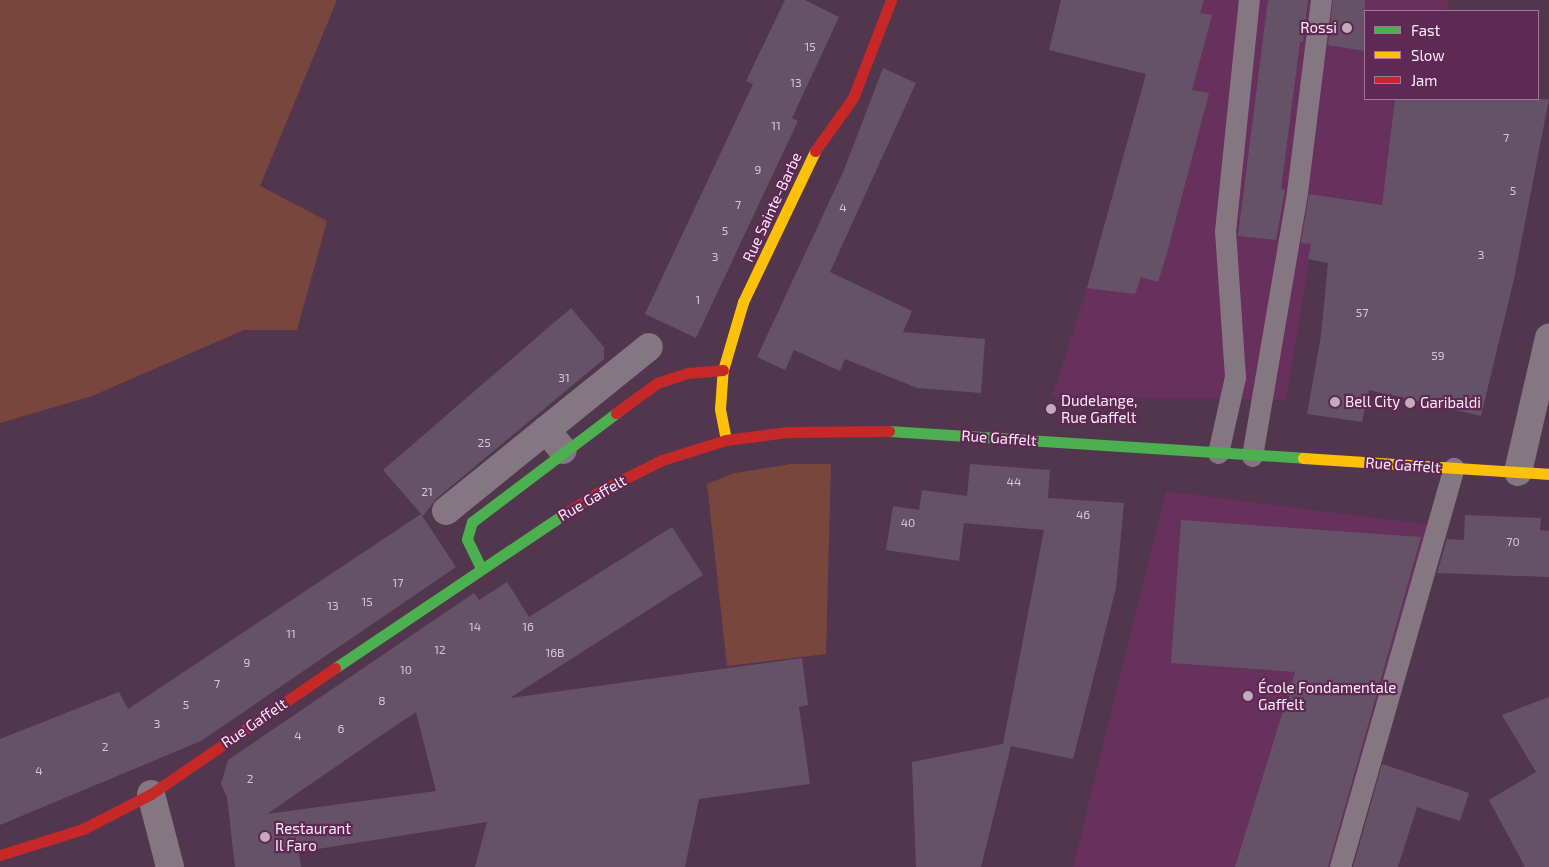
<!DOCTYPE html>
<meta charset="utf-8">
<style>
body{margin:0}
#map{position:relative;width:1549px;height:867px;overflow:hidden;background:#52364d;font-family:"Exo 2",sans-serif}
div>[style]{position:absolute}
.built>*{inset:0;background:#68305d}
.green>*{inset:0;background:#78463d}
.building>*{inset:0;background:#665267}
.lane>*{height:21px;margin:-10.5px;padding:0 10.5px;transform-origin:10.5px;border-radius:10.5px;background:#857782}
.street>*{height:28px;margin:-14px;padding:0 14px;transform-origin:14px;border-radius:14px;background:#857782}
.fast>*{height:11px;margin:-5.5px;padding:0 5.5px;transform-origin:5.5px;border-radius:5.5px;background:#4caf50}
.slow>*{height:11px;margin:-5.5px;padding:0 5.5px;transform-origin:5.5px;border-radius:5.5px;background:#ffc107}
.jam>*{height:11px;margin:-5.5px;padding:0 5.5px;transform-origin:5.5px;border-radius:5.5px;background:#c62828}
.dots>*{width:14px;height:14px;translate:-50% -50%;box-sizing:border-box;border:2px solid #5f2955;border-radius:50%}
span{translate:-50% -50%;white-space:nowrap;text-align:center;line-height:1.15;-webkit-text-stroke:4.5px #5f2955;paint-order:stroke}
.number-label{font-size:12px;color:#d9c4d4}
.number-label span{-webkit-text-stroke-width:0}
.poi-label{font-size:15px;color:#ffeaf9}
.right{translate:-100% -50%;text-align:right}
.left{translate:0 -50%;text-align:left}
.street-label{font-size:15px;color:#ffeaf9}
.legend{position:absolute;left:1364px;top:10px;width:175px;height:90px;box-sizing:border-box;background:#5f2955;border:1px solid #9f7697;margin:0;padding:6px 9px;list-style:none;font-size:15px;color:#ffeaf9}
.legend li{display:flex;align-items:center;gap:10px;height:25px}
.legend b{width:25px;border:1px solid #9f7697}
</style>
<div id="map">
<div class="built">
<div style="clip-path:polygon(1163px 0,1449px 0,1447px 11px,1365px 11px,1365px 99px,1434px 99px,1417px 211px,1320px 196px,1286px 400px,1052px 397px,1087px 288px,1145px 78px)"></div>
<div style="clip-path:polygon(1166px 491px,1430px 525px,1334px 867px,1073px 867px)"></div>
</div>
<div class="green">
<div style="clip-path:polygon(0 0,337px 0,260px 186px,327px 221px,297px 330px,244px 330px,92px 396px,0 423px)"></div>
<div style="clip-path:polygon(791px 464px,831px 464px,826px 654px,727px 666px,707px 484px,735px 473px)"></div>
</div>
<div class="building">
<div style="clip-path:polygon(785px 0,805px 0,839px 17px,792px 118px,798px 121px,696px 338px,645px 314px,753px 84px,746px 81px)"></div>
<div style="clip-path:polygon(1061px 0,1204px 0,1200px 13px,1212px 15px,1192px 90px,1209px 93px,1167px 253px,1158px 282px,1141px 277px,1135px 294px,1087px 288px,1146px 74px,1049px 50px)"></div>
<div style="clip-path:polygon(1268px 0,1308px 0,1303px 42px,1300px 42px,1281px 189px,1285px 190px,1276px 240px,1238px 236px)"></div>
<div style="clip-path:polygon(1333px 0,1365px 0,1365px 51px,1328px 45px)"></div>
<div style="clip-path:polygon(883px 68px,916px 83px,830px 272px,912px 311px,903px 332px,985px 339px,981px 393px,917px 388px,845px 359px,840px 371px,794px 350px,785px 370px,757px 357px,844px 170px)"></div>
<div style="clip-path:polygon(1395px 99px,1549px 99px,1514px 279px,1481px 416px,1369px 390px,1362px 422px,1307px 414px,1321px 335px,1328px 263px,1308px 259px,1311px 244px,1301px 243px,1309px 194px,1382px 205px)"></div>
<div style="clip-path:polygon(571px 308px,604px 347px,604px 359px,436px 499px,423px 516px,383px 470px)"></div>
<div style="clip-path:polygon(970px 464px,1050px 470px,1048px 498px,1124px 503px,1116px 588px,1073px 759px,1011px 746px,981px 867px,916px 867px,912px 762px,1003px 744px,1044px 530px,964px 523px,959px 561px,886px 550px,893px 506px,919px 510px,922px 490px,967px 496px)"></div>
<div style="clip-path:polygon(421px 514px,456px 567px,201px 741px,0 825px,0 739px,119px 692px,128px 709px)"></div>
<div style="clip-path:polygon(1465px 515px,1541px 518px,1540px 530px,1549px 531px,1549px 577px,1437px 573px,1447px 539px,1464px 540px)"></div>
<div style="clip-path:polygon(1181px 520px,1421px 537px,1328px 867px,1235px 867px,1295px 672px,1171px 663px)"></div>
<div style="clip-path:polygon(evenodd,672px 527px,703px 575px,510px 698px,802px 658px,808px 705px,799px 707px,810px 784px,699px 799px,685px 867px,475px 867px,487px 822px,299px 852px,301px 867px,235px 867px,227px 797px,221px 784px,228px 760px,474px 593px,479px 600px,507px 582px,529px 617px,672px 527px,416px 712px,436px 791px,267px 814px,379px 737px,416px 712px)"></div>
<div style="clip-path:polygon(1549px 697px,1549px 867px,1525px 867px,1489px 800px,1536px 772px,1502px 715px)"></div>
<div style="clip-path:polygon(1382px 764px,1469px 793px,1460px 821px,1417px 807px,1398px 867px,1353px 867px)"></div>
</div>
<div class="lane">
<div style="left:1218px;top:453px;width:78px;rotate:-77.4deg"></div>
<div style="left:1235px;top:377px;width:146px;rotate:-93.9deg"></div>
<div style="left:1225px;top:231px;width:232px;rotate:-84.1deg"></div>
<div style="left:1252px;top:456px;width:268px;rotate:-80.3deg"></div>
<div style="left:1297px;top:192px;width:193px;rotate:-82.9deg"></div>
<div style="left:1340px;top:867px;width:415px;rotate:-74.1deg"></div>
</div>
<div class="street">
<div style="left:546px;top:430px;width:132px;rotate:-38.9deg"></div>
<div style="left:1518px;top:472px;width:138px;rotate:-77deg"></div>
<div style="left:446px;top:511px;width:129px;rotate:-39deg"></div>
<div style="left:546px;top:430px;width:26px;rotate:50deg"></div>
<div style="left:151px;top:794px;width:75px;rotate:75.4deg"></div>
</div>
<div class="fast">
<div style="left:889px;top:431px;width:415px;rotate:3.7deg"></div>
<div style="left:481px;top:568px;width:32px;rotate:-116deg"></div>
<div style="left:467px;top:539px;width:18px;rotate:-74deg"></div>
<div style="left:472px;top:522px;width:181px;rotate:-37.1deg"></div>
<div style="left:335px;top:668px;width:275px;rotate:-33.9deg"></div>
</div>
<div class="slow">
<div style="left:726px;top:440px;width:32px;rotate:-101deg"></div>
<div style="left:720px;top:409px;width:39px;rotate:-86deg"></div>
<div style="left:723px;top:370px;width:71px;rotate:-73.6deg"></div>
<div style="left:743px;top:302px;width:167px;rotate:-64.5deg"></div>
<div style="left:1303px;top:458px;width:247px;rotate:3.7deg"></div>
</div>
<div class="jam">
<div style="left:815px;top:151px;width:65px;rotate:-54.4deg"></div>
<div style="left:853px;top:98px;width:105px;rotate:-68.8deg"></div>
<div style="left:616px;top:413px;width:51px;rotate:-36.2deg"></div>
<div style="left:657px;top:383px;width:33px;rotate:-18deg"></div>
<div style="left:688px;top:373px;width:35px;rotate:-5deg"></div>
<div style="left:563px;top:515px;width:46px;rotate:-32.7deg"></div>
<div style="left:602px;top:490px;width:67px;rotate:-26.6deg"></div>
<div style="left:662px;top:460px;width:67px;rotate:-17.4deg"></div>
<div style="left:726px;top:440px;width:63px;rotate:-7.4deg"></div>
<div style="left:788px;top:432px;width:101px;rotate:-0.6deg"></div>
<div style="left:0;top:855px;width:87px;rotate:-17.4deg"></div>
<div style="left:83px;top:829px;width:76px;rotate:-27.2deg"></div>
<div style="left:151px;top:794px;width:223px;rotate:-34.4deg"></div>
</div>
<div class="dots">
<div style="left:1347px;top:28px;background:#c2abbd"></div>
<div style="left:1335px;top:402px;background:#c2abbd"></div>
<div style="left:1410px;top:403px;background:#c2abbd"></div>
<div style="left:1051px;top:409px;background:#c2abbd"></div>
<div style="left:1248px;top:696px;background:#c2abbd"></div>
<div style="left:265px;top:837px;background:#c2abbd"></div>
</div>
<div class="number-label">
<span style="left:810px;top:47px">15</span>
<span style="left:796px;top:83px">13</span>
<span style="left:776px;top:126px">11</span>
<span style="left:1506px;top:138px">7</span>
<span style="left:758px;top:170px">9</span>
<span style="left:1513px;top:191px">5</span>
<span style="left:738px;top:205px">7</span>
<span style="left:843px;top:208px">4</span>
<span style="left:725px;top:231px">5</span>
<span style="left:1481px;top:255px">3</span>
<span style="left:715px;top:257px">3</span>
<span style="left:698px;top:300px">1</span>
<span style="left:1362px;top:313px">57</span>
<span style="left:1438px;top:356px">59</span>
<span style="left:564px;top:378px">31</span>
<span style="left:484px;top:443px">25</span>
<span style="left:1014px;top:482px">44</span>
<span style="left:427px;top:492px">21</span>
<span style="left:1083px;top:515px">46</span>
<span style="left:908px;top:523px">40</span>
<span style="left:1513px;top:542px">70</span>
<span style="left:398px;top:583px">17</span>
<span style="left:367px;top:602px">15</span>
<span style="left:333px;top:606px">13</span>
<span style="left:475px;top:627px">14</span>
<span style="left:528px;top:627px">16</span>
<span style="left:291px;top:634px">11</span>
<span style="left:440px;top:650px">12</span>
<span style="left:555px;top:653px">16B</span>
<span style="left:247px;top:663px">9</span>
<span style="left:406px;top:670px">10</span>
<span style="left:217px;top:684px">7</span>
<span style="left:382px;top:701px">8</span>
<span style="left:186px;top:705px">5</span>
<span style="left:157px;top:724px">3</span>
<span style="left:341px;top:729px">6</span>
<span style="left:298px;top:736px">4</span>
<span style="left:105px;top:747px">2</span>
<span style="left:39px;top:771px">4</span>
<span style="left:250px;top:779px">2</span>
</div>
<div class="poi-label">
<span class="right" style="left:1337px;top:28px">Rossi</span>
<span class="left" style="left:1061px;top:409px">Dudelange,<br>Rue Gaffelt</span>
<span class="left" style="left:1345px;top:402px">Bell City</span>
<span class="left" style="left:1420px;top:403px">Garibaldi</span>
<span class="left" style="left:1258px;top:696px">École Fondamentale<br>Gaffelt</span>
<span class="left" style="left:275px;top:837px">Restaurant<br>Il Faro</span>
</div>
<div class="street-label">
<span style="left:772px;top:207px;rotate:-65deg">Rue Sainte-Barbe</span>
<span style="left:999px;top:438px;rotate:4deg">Rue Gaffelt</span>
<span style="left:1403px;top:465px;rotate:4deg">Rue Gaffelt</span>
<span style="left:592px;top:498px;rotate:-30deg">Rue Gaffelt</span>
<span style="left:254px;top:723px;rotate:-34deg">Rue Gaffelt</span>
</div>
<ul class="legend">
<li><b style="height:6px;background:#4caf50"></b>Fast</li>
<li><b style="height:6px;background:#ffc107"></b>Slow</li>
<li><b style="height:6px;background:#c62828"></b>Jam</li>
</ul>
</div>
